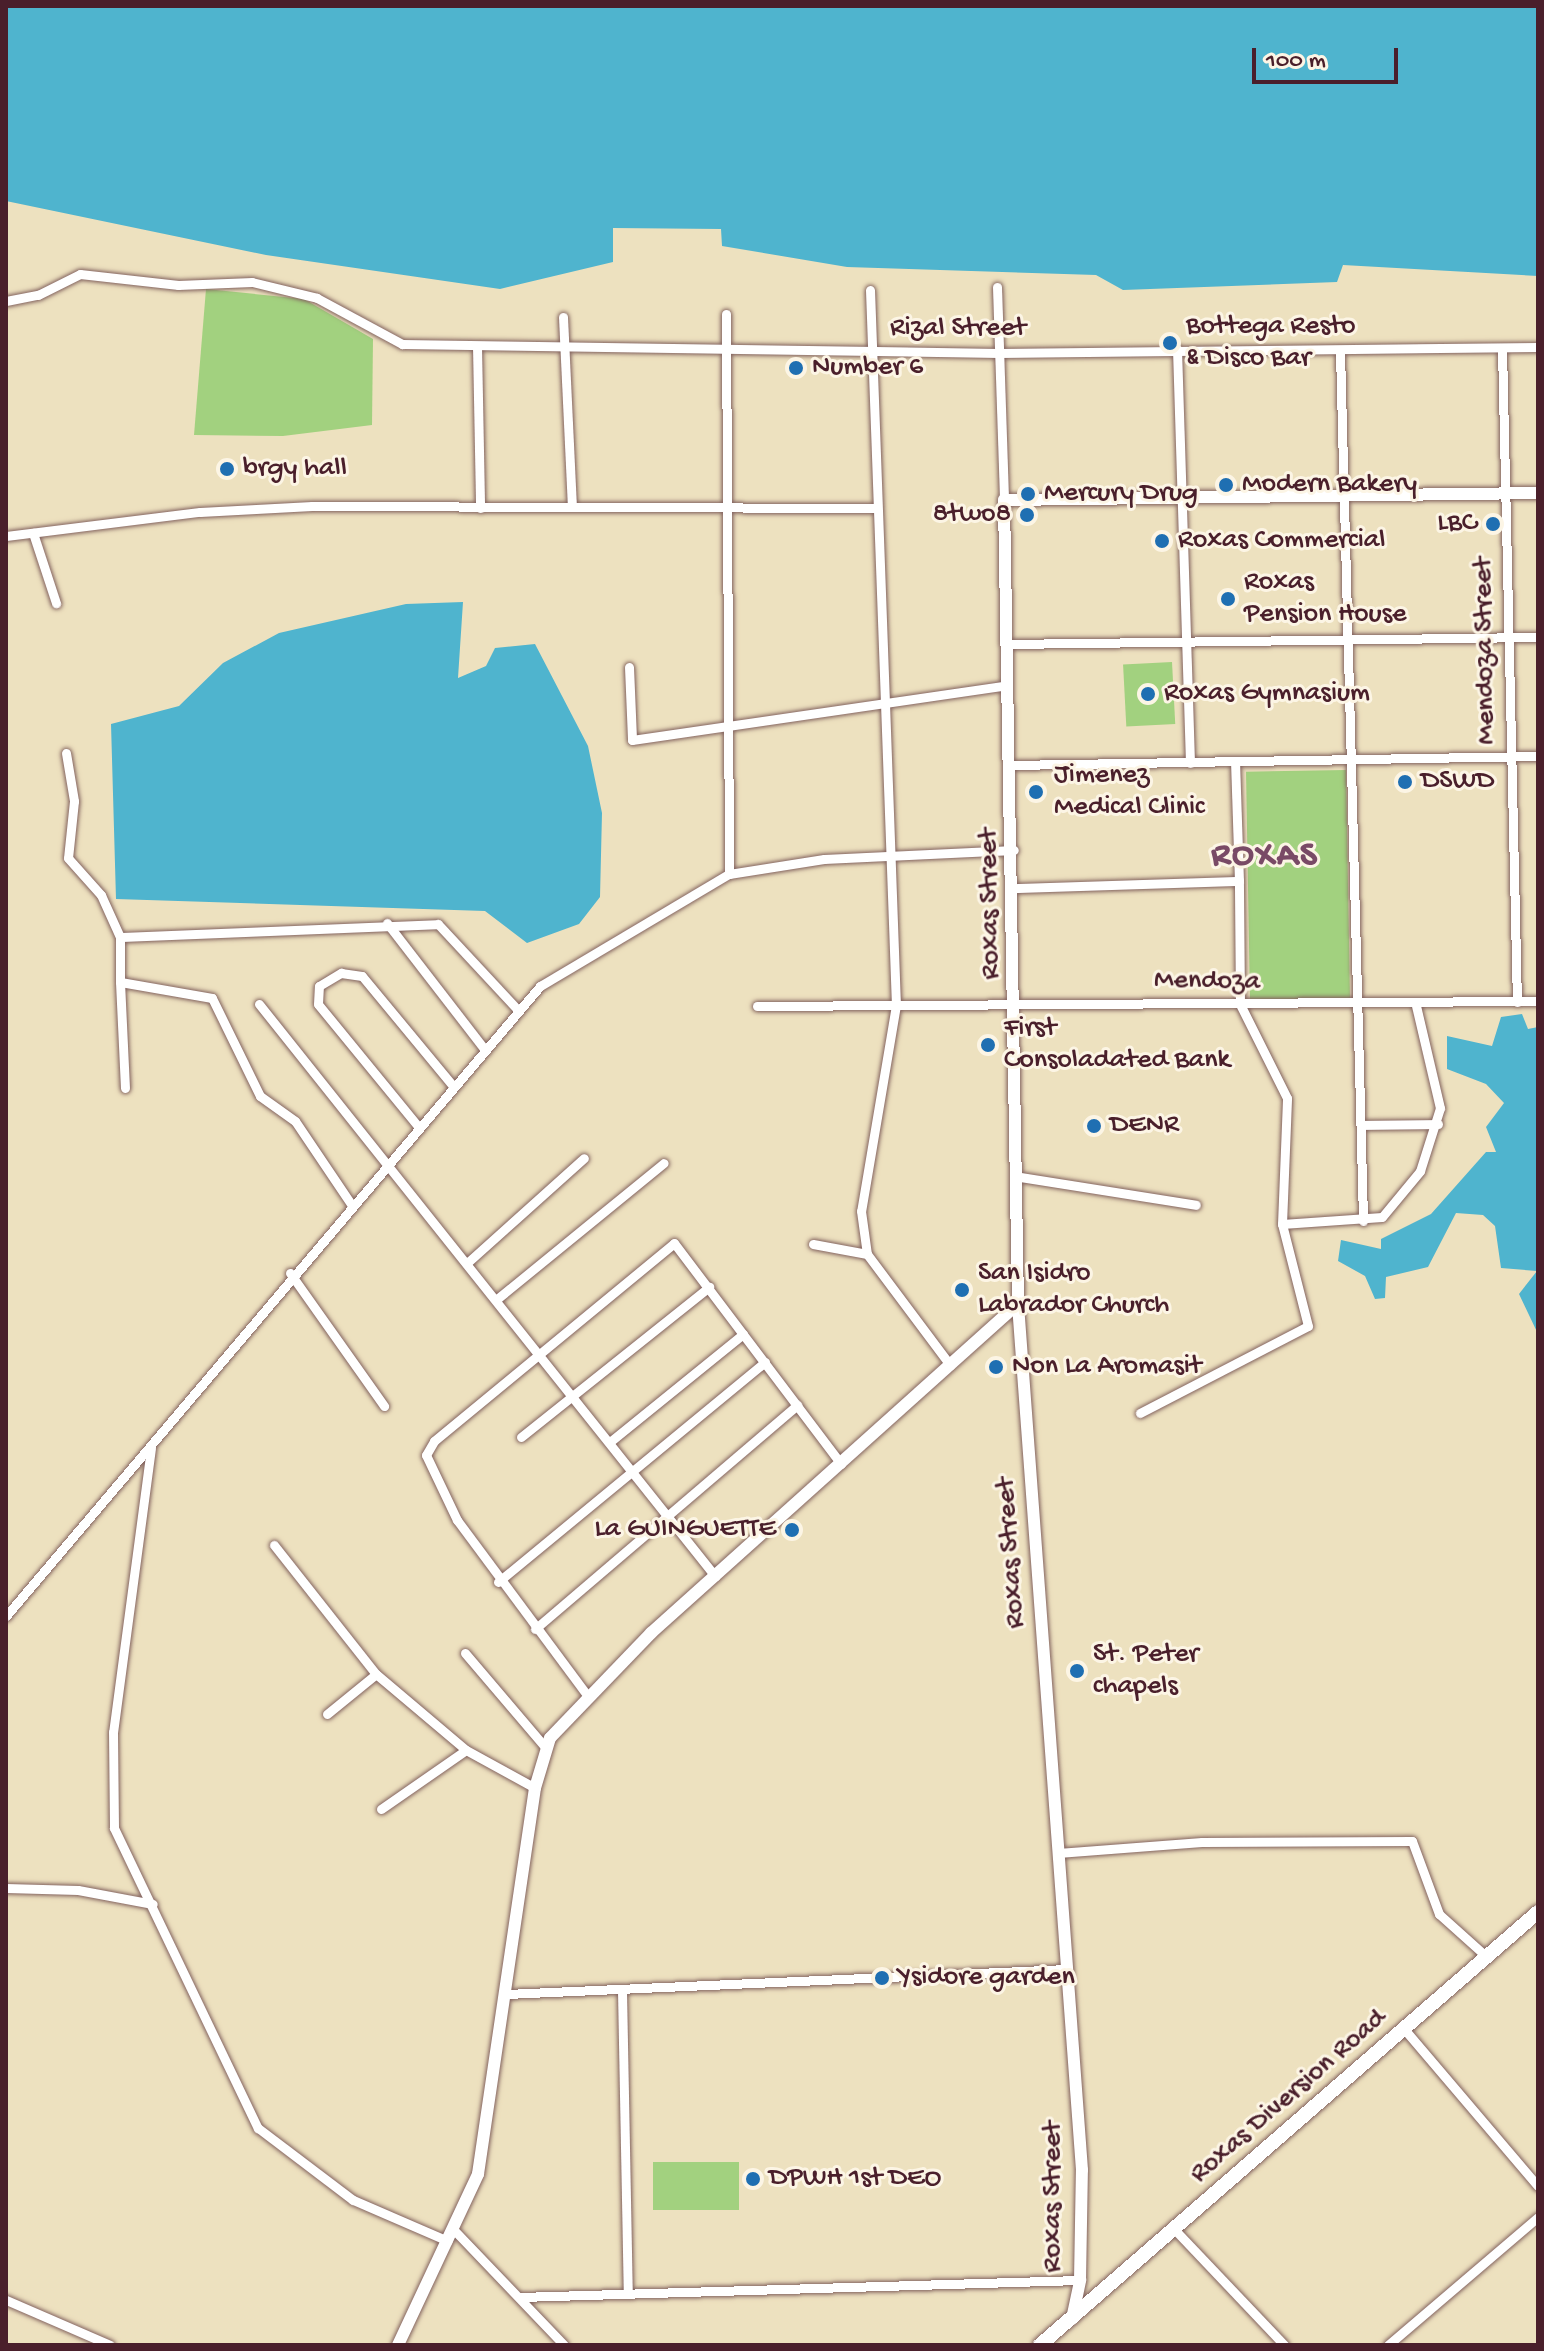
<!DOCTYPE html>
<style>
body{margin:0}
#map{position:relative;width:1544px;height:2351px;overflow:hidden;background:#ede1bf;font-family:"Gochi Hand",sans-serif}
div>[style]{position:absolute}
.green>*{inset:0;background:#a2d17f;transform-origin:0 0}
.water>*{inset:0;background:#4fb4ce}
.roads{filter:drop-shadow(0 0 2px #83635f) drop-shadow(0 0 2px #83635f)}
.street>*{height:9px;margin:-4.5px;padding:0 4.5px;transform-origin:4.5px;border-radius:4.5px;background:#fff}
.secondary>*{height:12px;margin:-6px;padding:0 6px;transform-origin:6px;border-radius:6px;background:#fff}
.primary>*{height:14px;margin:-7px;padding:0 7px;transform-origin:7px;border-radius:7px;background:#fff}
.dots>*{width:22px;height:22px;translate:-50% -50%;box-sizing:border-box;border:4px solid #fcf5e5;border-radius:50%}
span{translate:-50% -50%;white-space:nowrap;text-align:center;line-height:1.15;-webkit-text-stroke:6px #fcf5e5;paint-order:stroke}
.poi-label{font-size:28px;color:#4a1f2b}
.left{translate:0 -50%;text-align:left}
.right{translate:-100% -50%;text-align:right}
.street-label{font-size:28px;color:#4a1f2b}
.district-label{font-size:36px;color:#794a66;font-weight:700;letter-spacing:2px}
.frame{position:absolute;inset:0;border:8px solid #4a1f2b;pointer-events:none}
.scale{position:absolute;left:1252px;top:48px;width:146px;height:36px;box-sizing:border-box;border:4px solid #4a1f2b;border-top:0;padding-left:10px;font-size:24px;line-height:28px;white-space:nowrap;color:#4a1f2b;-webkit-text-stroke:6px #fcf5e5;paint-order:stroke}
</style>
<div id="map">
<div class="green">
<div style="clip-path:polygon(206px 289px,304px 299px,373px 339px,372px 425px,283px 436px,194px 435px)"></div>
<div style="left:1172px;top:662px;width:62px;height:49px;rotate:87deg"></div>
<div style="left:1346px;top:770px;width:233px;height:100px;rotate:89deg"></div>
<div style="left:653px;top:2162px;width:86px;height:48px"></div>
</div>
<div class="water">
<div style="clip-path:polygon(6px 6px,1538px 6px,1538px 276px,1343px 265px,1337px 282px,1123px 290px,1096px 275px,847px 267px,722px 246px,721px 229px,613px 228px,613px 262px,500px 289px,266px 255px,6px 201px)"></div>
<div style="clip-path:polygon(463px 602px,458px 678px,486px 666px,495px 648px,535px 644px,588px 746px,602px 813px,600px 897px,579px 924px,527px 943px,485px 911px,116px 899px,111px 724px,179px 706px,223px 663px,279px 633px,406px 604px)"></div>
<div style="clip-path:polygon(1522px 1014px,1528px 1029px,1538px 1027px,1538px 1334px,1519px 1294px,1537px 1271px,1501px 1268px,1495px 1226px,1483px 1215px,1456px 1213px,1428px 1267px,1386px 1277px,1385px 1298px,1375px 1299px,1365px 1276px,1338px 1261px,1341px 1240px,1381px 1249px,1381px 1239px,1431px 1214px,1486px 1152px,1496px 1152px,1486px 1127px,1504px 1103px,1486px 1084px,1447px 1069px,1447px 1036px,1492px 1046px,1501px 1017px)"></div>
</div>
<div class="roads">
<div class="street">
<div style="left:997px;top:287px;width:213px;rotate:88.1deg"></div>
<div style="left:870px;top:290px;width:715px;rotate:87.92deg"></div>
<div style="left:896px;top:1005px;width:209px;rotate:99.6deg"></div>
<div style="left:861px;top:1211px;width:43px;rotate:82.1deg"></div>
<div style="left:867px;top:1254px;width:139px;rotate:53.2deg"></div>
<div style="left:6px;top:301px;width:33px;rotate:-11deg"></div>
<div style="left:38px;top:295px;width:47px;rotate:-26.6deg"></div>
<div style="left:80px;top:274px;width:99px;rotate:6.4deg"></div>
<div style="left:178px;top:285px;width:74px;rotate:-2.3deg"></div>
<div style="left:252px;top:282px;width:67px;rotate:13.8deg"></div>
<div style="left:317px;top:298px;width:97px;rotate:28.4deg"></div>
<div style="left:402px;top:344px;width:597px;rotate:0.86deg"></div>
<div style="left:999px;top:353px;width:539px;rotate:-0.64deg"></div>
<div style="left:726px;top:314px;width:560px;rotate:89.69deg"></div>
<div style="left:563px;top:317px;width:190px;rotate:87.3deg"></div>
<div style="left:477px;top:346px;width:162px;rotate:88.9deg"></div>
<div style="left:1502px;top:348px;width:654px;rotate:88.69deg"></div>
<div style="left:1177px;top:349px;width:414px;rotate:88.2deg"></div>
<div style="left:1340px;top:352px;width:869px;rotate:88.48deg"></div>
<div style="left:33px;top:533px;width:74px;rotate:71.8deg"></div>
<div style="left:6px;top:536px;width:195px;rotate:-7.1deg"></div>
<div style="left:200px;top:512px;width:112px;rotate:-3.1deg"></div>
<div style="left:312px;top:506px;width:563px;rotate:0.2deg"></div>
<div style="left:1007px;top:644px;width:531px;rotate:-0.76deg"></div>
<div style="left:629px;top:667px;width:73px;rotate:87.6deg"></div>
<div style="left:632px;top:740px;width:380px;rotate:-8.3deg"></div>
<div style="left:66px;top:753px;width:49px;rotate:80.5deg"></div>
<div style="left:74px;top:801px;width:57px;rotate:96deg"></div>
<div style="left:68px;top:858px;width:50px;rotate:48.3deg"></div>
<div style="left:101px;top:895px;width:46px;rotate:65.7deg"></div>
<div style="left:1011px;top:765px;width:527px;rotate:-0.98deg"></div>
<div style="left:1015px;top:888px;width:224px;rotate:-1.8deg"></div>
<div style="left:1239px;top:881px;width:120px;rotate:-91.9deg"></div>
<div style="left:387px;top:923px;width:160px;rotate:52.3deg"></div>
<div style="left:120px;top:982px;width:106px;rotate:87.3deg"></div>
<div style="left:259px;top:1004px;width:732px;rotate:51.44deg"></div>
<div style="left:757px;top:1006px;width:781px;rotate:-0.37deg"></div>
<div style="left:417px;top:1125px;width:156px;rotate:-129.3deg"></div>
<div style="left:318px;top:1004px;width:18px;rotate:-87deg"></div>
<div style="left:319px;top:986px;width:26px;rotate:-31deg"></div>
<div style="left:341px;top:973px;width:21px;rotate:8deg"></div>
<div style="left:362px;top:976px;width:143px;rotate:50.4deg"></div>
<div style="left:1361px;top:1125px;width:77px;rotate:-0.7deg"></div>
<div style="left:1020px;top:1177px;width:178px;rotate:9deg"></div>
<div style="left:351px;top:1204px;width:100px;rotate:-124deg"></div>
<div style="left:295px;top:1121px;width:43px;rotate:-144.5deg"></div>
<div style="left:260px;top:1096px;width:109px;rotate:-116.1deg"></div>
<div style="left:212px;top:998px;width:93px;rotate:-170.1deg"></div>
<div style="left:120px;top:982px;width:45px;rotate:-90deg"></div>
<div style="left:120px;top:937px;width:318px;rotate:-2.3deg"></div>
<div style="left:438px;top:924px;width:116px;rotate:47.1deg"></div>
<div style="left:1282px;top:1224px;width:100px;rotate:-4deg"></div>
<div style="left:1382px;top:1217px;width:60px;rotate:-50.4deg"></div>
<div style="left:1420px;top:1171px;width:66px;rotate:-72.4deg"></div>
<div style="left:1440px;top:1108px;width:105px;rotate:-103.2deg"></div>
<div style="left:813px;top:1244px;width:55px;rotate:10.5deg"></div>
<div style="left:467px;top:1263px;width:157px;rotate:-41.9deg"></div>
<div style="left:290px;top:1273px;width:163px;rotate:54.7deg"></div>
<div style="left:497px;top:1299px;width:215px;rotate:-39.2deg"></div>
<div style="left:1140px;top:1413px;width:189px;rotate:-27.4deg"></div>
<div style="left:1308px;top:1326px;width:105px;rotate:-104.3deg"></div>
<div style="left:1282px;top:1224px;width:126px;rotate:-87.7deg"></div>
<div style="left:1287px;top:1098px;width:105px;rotate:-116.6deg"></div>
<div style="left:1240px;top:1004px;width:123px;rotate:-90.5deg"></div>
<div style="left:521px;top:1437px;width:241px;rotate:-38.6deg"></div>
<div style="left:611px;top:1441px;width:170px;rotate:-39deg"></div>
<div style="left:151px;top:1448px;width:287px;rotate:97.6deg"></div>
<div style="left:113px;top:1732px;width:96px;rotate:89.4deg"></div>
<div style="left:114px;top:1828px;width:333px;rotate:64.4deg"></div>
<div style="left:258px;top:2128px;width:119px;rotate:37.2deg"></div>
<div style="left:353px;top:2200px;width:103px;rotate:23.3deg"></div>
<div style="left:274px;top:1545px;width:164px;rotate:51.7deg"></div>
<div style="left:376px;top:1674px;width:118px;rotate:40.2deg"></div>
<div style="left:466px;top:1750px;width:79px;rotate:28.8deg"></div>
<div style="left:498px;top:1582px;width:346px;rotate:-39.5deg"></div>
<div style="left:6px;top:1616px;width:826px;rotate:-49.71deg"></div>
<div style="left:540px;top:986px;width:220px;rotate:-30.7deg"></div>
<div style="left:729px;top:874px;width:96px;rotate:-9deg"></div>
<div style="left:824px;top:859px;width:190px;rotate:-2.7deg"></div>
<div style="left:535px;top:1629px;width:345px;rotate:-40.5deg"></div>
<div style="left:465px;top:1653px;width:123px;rotate:49.6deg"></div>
<div style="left:587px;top:1695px;width:218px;rotate:-126.6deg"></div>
<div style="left:457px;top:1520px;width:72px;rotate:-115.5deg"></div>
<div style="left:426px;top:1455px;width:16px;rotate:-60deg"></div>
<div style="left:434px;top:1441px;width:311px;rotate:-39.5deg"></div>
<div style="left:674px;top:1243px;width:277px;rotate:52.9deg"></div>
<div style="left:327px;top:1714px;width:63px;rotate:-39.2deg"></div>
<div style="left:381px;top:1809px;width:103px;rotate:-34.8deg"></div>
<div style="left:1058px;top:1853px;width:144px;rotate:-4.4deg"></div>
<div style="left:1202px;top:1842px;width:210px;rotate:-0.3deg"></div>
<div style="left:1412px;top:1841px;width:78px;rotate:69.7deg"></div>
<div style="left:1439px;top:1914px;width:64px;rotate:41.9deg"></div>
<div style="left:6px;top:1888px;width:72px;rotate:1.6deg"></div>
<div style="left:78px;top:1890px;width:76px;rotate:10.6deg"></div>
<div style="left:622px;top:1991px;width:303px;rotate:88.9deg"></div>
<div style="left:506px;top:1994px;width:562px;rotate:-2.55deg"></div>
<div style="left:1405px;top:2030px;width:205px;rotate:49.6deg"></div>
<div style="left:454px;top:2230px;width:159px;rotate:46.3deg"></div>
<div style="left:1176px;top:2231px;width:157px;rotate:46.5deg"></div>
<div style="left:520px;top:2297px;width:560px;rotate:-1.74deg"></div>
<div style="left:6px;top:2300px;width:113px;rotate:23.4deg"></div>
<div style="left:1388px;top:2345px;width:197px;rotate:-40.5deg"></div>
</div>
<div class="secondary">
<div style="left:1072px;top:2319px;width:40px;rotate:-78deg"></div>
<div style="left:1080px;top:2280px;width:110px;rotate:-89deg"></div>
<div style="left:1082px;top:2170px;width:868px;rotate:-94.23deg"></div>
<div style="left:1018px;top:1304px;width:804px;rotate:-91deg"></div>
<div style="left:1004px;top:500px;width:534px;rotate:-0.75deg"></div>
<div style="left:398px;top:2345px;width:189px;rotate:-64.9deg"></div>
<div style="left:478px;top:2174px;width:390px;rotate:-81.6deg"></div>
<div style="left:535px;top:1788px;width:52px;rotate:-73.3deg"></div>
<div style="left:550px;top:1738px;width:146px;rotate:-46.1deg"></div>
<div style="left:651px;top:1633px;width:493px;rotate:-41.9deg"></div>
</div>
<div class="primary">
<div style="left:1040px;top:2345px;width:660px;rotate:-41.01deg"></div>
</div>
</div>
<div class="dots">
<div style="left:1170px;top:343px;background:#1f6fb2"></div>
<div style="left:796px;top:368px;background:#1f6fb2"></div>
<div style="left:227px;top:469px;background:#1f6fb2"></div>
<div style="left:1226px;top:485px;background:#1f6fb2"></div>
<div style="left:1028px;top:494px;background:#1f6fb2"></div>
<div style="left:1027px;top:515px;background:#1f6fb2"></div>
<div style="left:1493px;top:524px;background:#1f6fb2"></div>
<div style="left:1162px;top:541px;background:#1f6fb2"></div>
<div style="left:1228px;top:599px;background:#1f6fb2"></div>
<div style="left:1148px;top:694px;background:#1f6fb2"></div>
<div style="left:1405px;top:782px;background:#1f6fb2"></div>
<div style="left:1036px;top:792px;background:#1f6fb2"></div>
<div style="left:988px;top:1045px;background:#1f6fb2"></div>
<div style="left:1094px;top:1126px;background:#1f6fb2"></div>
<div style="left:962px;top:1290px;background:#1f6fb2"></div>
<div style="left:996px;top:1367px;background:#1f6fb2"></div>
<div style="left:792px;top:1530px;background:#1f6fb2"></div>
<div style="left:1077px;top:1671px;background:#1f6fb2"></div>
<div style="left:882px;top:1978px;background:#1f6fb2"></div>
<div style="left:753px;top:2179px;background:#1f6fb2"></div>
</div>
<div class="poi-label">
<span class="left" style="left:1186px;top:343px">Bottega Resto<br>&amp; Disco Bar</span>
<span class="left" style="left:812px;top:368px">Number 6</span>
<span class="left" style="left:243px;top:469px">brgy hall</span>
<span class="left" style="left:1242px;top:485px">Modern Bakery</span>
<span class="left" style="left:1044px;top:494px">Mercury Drug</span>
<span class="right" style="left:1011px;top:515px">8two8</span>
<span class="right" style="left:1477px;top:524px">LBC</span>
<span class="left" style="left:1178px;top:541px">Roxas Commercial</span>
<span class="left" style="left:1244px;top:599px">Roxas<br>Pension House</span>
<span class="left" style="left:1164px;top:694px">Roxas Gymnasium</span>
<span class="left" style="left:1054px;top:792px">Jimenez<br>Medical Clinic</span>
<span class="left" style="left:1421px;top:782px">DSWD</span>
<span class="left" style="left:1004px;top:1045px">First<br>Consoladated Bank</span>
<span class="left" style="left:1110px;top:1126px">DENR</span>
<span class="left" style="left:978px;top:1290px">San Isidro<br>Labrador Church</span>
<span class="left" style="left:1012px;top:1367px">Non La Aromasit</span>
<span class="right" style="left:776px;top:1530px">La GUINGUETTE</span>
<span class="left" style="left:1093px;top:1671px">St. Peter<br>chapels</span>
<span class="left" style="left:898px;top:1978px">Ysidore garden</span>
<span class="left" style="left:769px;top:2179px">DPWH 1st DEO</span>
</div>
<div class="street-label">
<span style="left:958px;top:329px">Rizal Street</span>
<span style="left:1486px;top:651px;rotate:-91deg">Mendoza Street</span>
<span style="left:991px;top:904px;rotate:-91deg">Roxas Street</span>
<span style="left:1207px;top:982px;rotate:1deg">Mendoza</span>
<span style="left:1012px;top:1553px;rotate:-94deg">Roxas Street</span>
<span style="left:1289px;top:2097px;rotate:-41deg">Roxas Diversion Road</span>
<span style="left:1054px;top:2197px;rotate:-90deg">Roxas Street</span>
</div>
<div class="district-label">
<span style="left:1265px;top:857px">ROXAS</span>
</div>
<div class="frame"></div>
<div class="scale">100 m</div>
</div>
